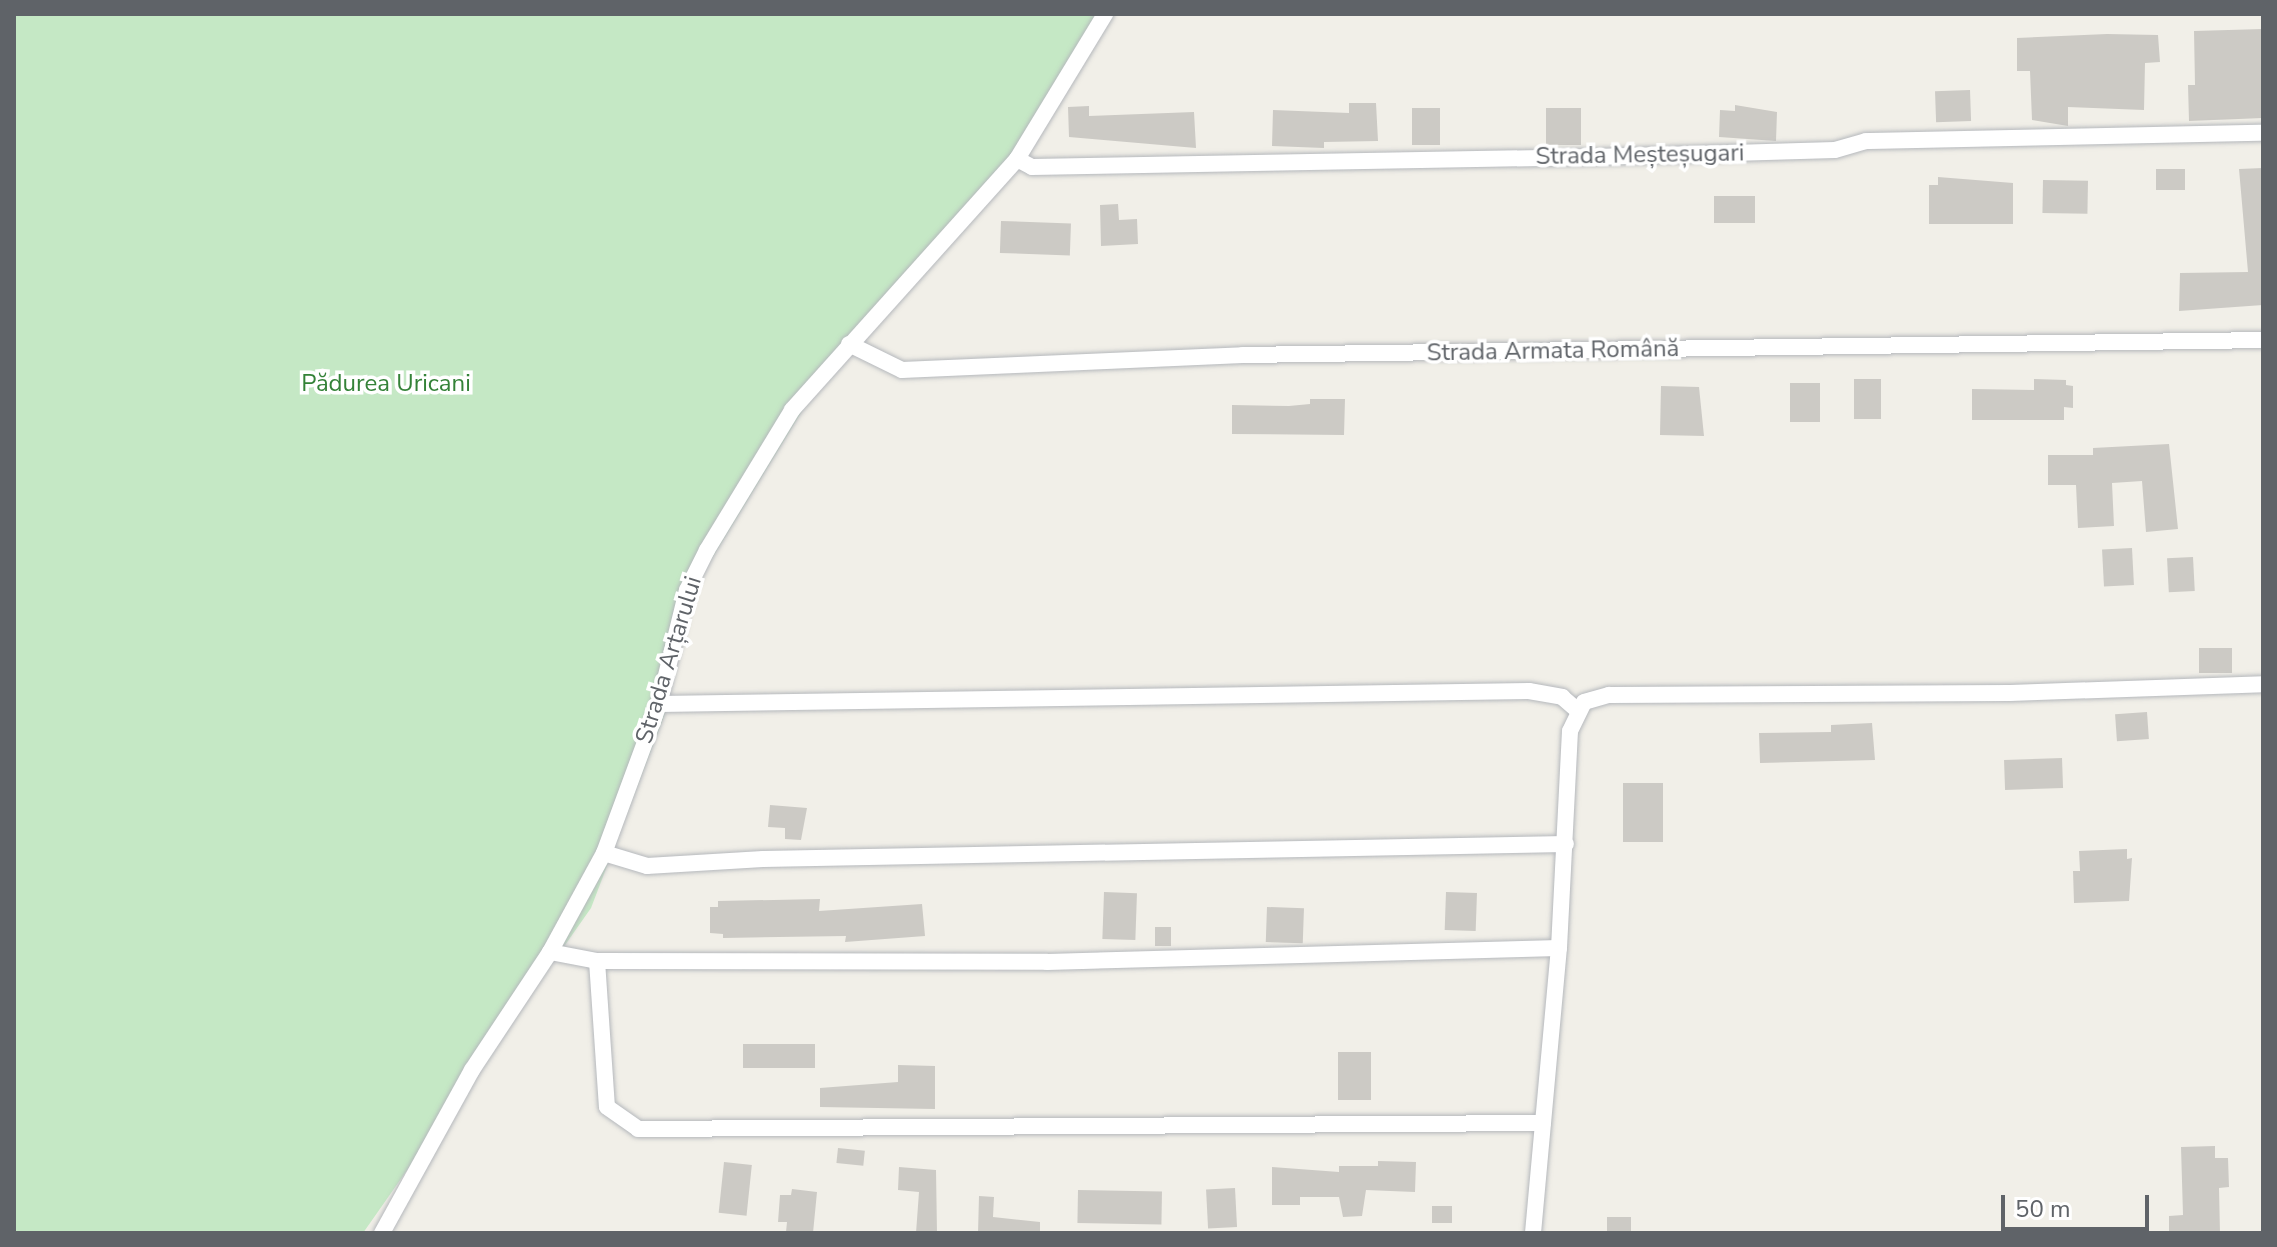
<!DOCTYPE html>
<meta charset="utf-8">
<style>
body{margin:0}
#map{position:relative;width:2277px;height:1247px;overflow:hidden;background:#f1efe8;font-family:"Nunito Sans",sans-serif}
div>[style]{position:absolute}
.green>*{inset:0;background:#c5e8c5}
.building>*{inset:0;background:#cccac5;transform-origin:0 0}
.roads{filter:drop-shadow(0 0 2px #b5b8bc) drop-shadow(0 0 2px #b5b8bc)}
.street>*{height:16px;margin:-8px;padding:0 8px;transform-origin:8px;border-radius:8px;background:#fff}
span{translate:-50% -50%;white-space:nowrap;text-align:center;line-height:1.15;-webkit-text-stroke:7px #fff;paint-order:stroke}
.street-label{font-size:24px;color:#5f6368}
.park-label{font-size:24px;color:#348238}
.frame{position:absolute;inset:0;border:16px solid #5f6368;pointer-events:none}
.scale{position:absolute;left:2001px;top:1195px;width:148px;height:36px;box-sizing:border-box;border:4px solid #5f6368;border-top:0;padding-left:10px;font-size:24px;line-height:28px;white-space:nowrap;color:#5f6368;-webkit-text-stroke:6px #fff;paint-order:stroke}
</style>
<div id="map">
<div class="green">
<div style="clip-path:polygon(14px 14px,1098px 14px,1017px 148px,845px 341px,692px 591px,665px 714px,591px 908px,363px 1233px,14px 1233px)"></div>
</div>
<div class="building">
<div style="clip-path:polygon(2263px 29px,2263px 118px,2189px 121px,2188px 85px,2195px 85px,2194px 31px)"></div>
<div style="clip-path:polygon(2107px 34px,2158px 35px,2160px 62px,2145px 63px,2144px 110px,2068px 107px,2068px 126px,2032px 120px,2030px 71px,2017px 71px,2017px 38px)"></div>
<div style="left:1970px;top:90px;width:31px;height:35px;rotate:88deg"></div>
<div style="clip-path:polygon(1349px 103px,1376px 103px,1378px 141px,1324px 142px,1324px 148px,1272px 146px,1273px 110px,1349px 113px)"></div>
<div style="clip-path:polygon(1735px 105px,1777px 112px,1776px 141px,1719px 137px,1720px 110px,1735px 111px)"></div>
<div style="clip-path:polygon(1089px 106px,1089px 116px,1194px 112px,1196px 148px,1069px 137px,1068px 107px)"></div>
<div style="left:1412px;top:108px;width:28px;height:37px"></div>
<div style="left:1546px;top:108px;width:35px;height:37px"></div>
<div style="clip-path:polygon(2263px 168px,2263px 305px,2179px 311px,2180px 273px,2248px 272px,2239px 169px)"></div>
<div style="left:2156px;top:169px;width:29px;height:21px"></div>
<div style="clip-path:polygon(1938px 177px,2013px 183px,2013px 224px,1929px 224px,1929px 185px,1938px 185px)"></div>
<div style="left:2043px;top:180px;width:45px;height:33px;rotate:1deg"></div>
<div style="left:1714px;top:196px;width:41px;height:27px"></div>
<div style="clip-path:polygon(1118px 204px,1119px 220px,1137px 219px,1138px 244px,1101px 246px,1100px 205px)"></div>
<div style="left:1001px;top:221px;width:70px;height:32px;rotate:2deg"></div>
<div style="left:1854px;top:379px;width:27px;height:40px"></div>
<div style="clip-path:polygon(2034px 379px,2066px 380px,2066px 385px,2073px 386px,2073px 408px,2064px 407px,2064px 420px,1972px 420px,1972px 389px,2034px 390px)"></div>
<div style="left:1820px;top:383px;width:39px;height:30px;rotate:90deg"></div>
<div style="clip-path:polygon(1661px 386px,1699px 387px,1704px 436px,1660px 435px)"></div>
<div style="clip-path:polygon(1310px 399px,1345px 399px,1344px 435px,1232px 434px,1232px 405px,1289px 406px,1310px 404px)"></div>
<div style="clip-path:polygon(2169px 444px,2178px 529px,2146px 532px,2142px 481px,2112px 483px,2114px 526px,2078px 528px,2076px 485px,2048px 485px,2048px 455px,2093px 455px,2093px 448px)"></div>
<div style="left:2132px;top:548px;width:37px;height:30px;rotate:87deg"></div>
<div style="left:2193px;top:557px;width:34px;height:26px;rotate:87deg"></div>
<div style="left:2199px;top:648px;width:33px;height:25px"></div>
<div style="left:2147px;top:712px;width:27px;height:32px;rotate:86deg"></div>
<div style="clip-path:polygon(1872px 723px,1875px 760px,1760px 763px,1759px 733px,1831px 732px,1831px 725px)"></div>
<div style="left:2062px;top:758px;width:30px;height:58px;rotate:88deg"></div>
<div style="left:1663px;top:783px;width:59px;height:40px;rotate:90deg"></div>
<div style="clip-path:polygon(770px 805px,807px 808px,801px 840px,785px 839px,785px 828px,768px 827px)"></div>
<div style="clip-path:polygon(2127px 849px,2127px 859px,2132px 858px,2129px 901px,2074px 903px,2073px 871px,2080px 871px,2079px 851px)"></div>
<div style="left:1104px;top:892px;width:33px;height:47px;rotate:2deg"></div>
<div style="left:1446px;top:892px;width:31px;height:38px;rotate:2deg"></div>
<div style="clip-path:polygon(820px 899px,819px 911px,922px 904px,925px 936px,845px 942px,846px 936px,723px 938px,723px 934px,710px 933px,710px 907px,718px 907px,718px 901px)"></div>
<div style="left:1267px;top:907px;width:37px;height:35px;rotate:2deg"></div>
<div style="left:1155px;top:927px;width:16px;height:19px"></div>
<div style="left:743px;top:1044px;width:72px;height:24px"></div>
<div style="left:1371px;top:1052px;width:48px;height:33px;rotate:90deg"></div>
<div style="clip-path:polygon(898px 1065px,935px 1066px,935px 1109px,820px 1107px,820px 1088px,898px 1082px)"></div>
<div style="clip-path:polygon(2215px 1146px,2215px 1158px,2228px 1158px,2229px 1187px,2219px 1188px,2220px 1233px,2169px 1233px,2169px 1216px,2183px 1215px,2181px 1147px)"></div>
<div style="left:838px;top:1148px;width:27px;height:15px;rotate:6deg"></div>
<div style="clip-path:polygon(1378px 1161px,1416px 1162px,1415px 1192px,1366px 1190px,1362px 1216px,1343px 1217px,1339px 1197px,1300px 1197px,1300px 1205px,1272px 1205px,1272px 1167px,1339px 1172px,1339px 1166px,1378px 1166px)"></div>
<div style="left:724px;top:1162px;width:28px;height:51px;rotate:6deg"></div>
<div style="clip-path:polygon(899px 1167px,936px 1170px,937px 1233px,916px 1233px,919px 1192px,898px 1190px)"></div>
<div style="left:1235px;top:1188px;width:39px;height:29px;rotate:87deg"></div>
<div style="clip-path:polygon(792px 1189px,817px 1192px,813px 1233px,786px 1232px,787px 1222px,778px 1222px,780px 1195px,791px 1195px)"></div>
<div style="left:1078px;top:1190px;width:84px;height:33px;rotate:1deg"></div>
<div style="clip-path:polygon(979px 1196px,994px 1197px,993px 1217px,1040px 1222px,1040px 1233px,978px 1233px)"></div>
<div style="left:1432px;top:1206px;width:20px;height:17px"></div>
<div style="left:1607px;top:1217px;width:24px;height:16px"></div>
</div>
<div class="roads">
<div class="street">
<div style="left:1017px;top:159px;width:17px;rotate:28deg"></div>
<div style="left:1032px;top:167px;width:563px;rotate:-1.02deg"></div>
<div style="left:1595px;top:157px;width:240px;rotate:-1.7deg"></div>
<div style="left:1835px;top:150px;width:32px;rotate:-16deg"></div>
<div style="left:1866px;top:141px;width:397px;rotate:-1.2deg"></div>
<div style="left:849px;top:344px;width:59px;rotate:26.1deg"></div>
<div style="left:902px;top:370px;width:341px;rotate:-2.5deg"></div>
<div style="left:1243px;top:355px;width:1020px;rotate:-0.84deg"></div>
<div style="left:659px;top:704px;width:870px;rotate:-0.86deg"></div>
<div style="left:1529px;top:691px;width:34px;rotate:10deg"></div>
<div style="left:1562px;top:697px;width:18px;rotate:41deg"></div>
<div style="left:604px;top:853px;width:45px;rotate:16.8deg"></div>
<div style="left:647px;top:866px;width:116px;rotate:-3.5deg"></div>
<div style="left:763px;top:859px;width:803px;rotate:-1.07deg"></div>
<div style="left:550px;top:952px;width:48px;rotate:10.8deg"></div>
<div style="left:597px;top:961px;width:146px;rotate:86.1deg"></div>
<div style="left:607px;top:1107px;width:38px;rotate:35deg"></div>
<div style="left:638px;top:1129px;width:905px;rotate:-0.38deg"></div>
<div style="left:597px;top:961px;width:450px;rotate:0.1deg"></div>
<div style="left:1047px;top:962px;width:512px;rotate:-1.57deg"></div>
<div style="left:382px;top:1233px;width:186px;rotate:-61.1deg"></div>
<div style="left:472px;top:1070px;width:141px;rotate:-56.5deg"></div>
<div style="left:550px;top:952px;width:113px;rotate:-61.4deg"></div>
<div style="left:604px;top:853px;width:159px;rotate:-69.7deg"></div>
<div style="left:659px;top:704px;width:117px;rotate:-76.2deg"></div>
<div style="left:687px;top:590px;width:45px;rotate:-63.4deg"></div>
<div style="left:707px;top:550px;width:164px;rotate:-58.7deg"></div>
<div style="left:792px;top:410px;width:337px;rotate:-48.1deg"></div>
<div style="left:1017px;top:159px;width:170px;rotate:-58.7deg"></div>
<div style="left:1533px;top:1233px;width:286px;rotate:-84.8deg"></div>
<div style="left:1559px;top:948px;width:217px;rotate:-87.1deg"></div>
<div style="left:1570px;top:731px;width:32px;rotate:-64deg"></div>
<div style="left:1584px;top:702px;width:26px;rotate:-16deg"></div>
<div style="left:1609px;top:695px;width:401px;rotate:-0.3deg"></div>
<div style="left:2010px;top:693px;width:253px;rotate:-2deg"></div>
</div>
</div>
<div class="street-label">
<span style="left:1640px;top:155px;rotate:-1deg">Strada Meșteșugari</span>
<span style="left:1553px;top:351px;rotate:-1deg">Strada Armata Română</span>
<span style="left:669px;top:660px;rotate:-73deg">Strada Arțarului</span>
</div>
<div class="park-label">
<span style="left:386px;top:384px">Pădurea Uricani</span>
</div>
<div class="frame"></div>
<div class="scale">50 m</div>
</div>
